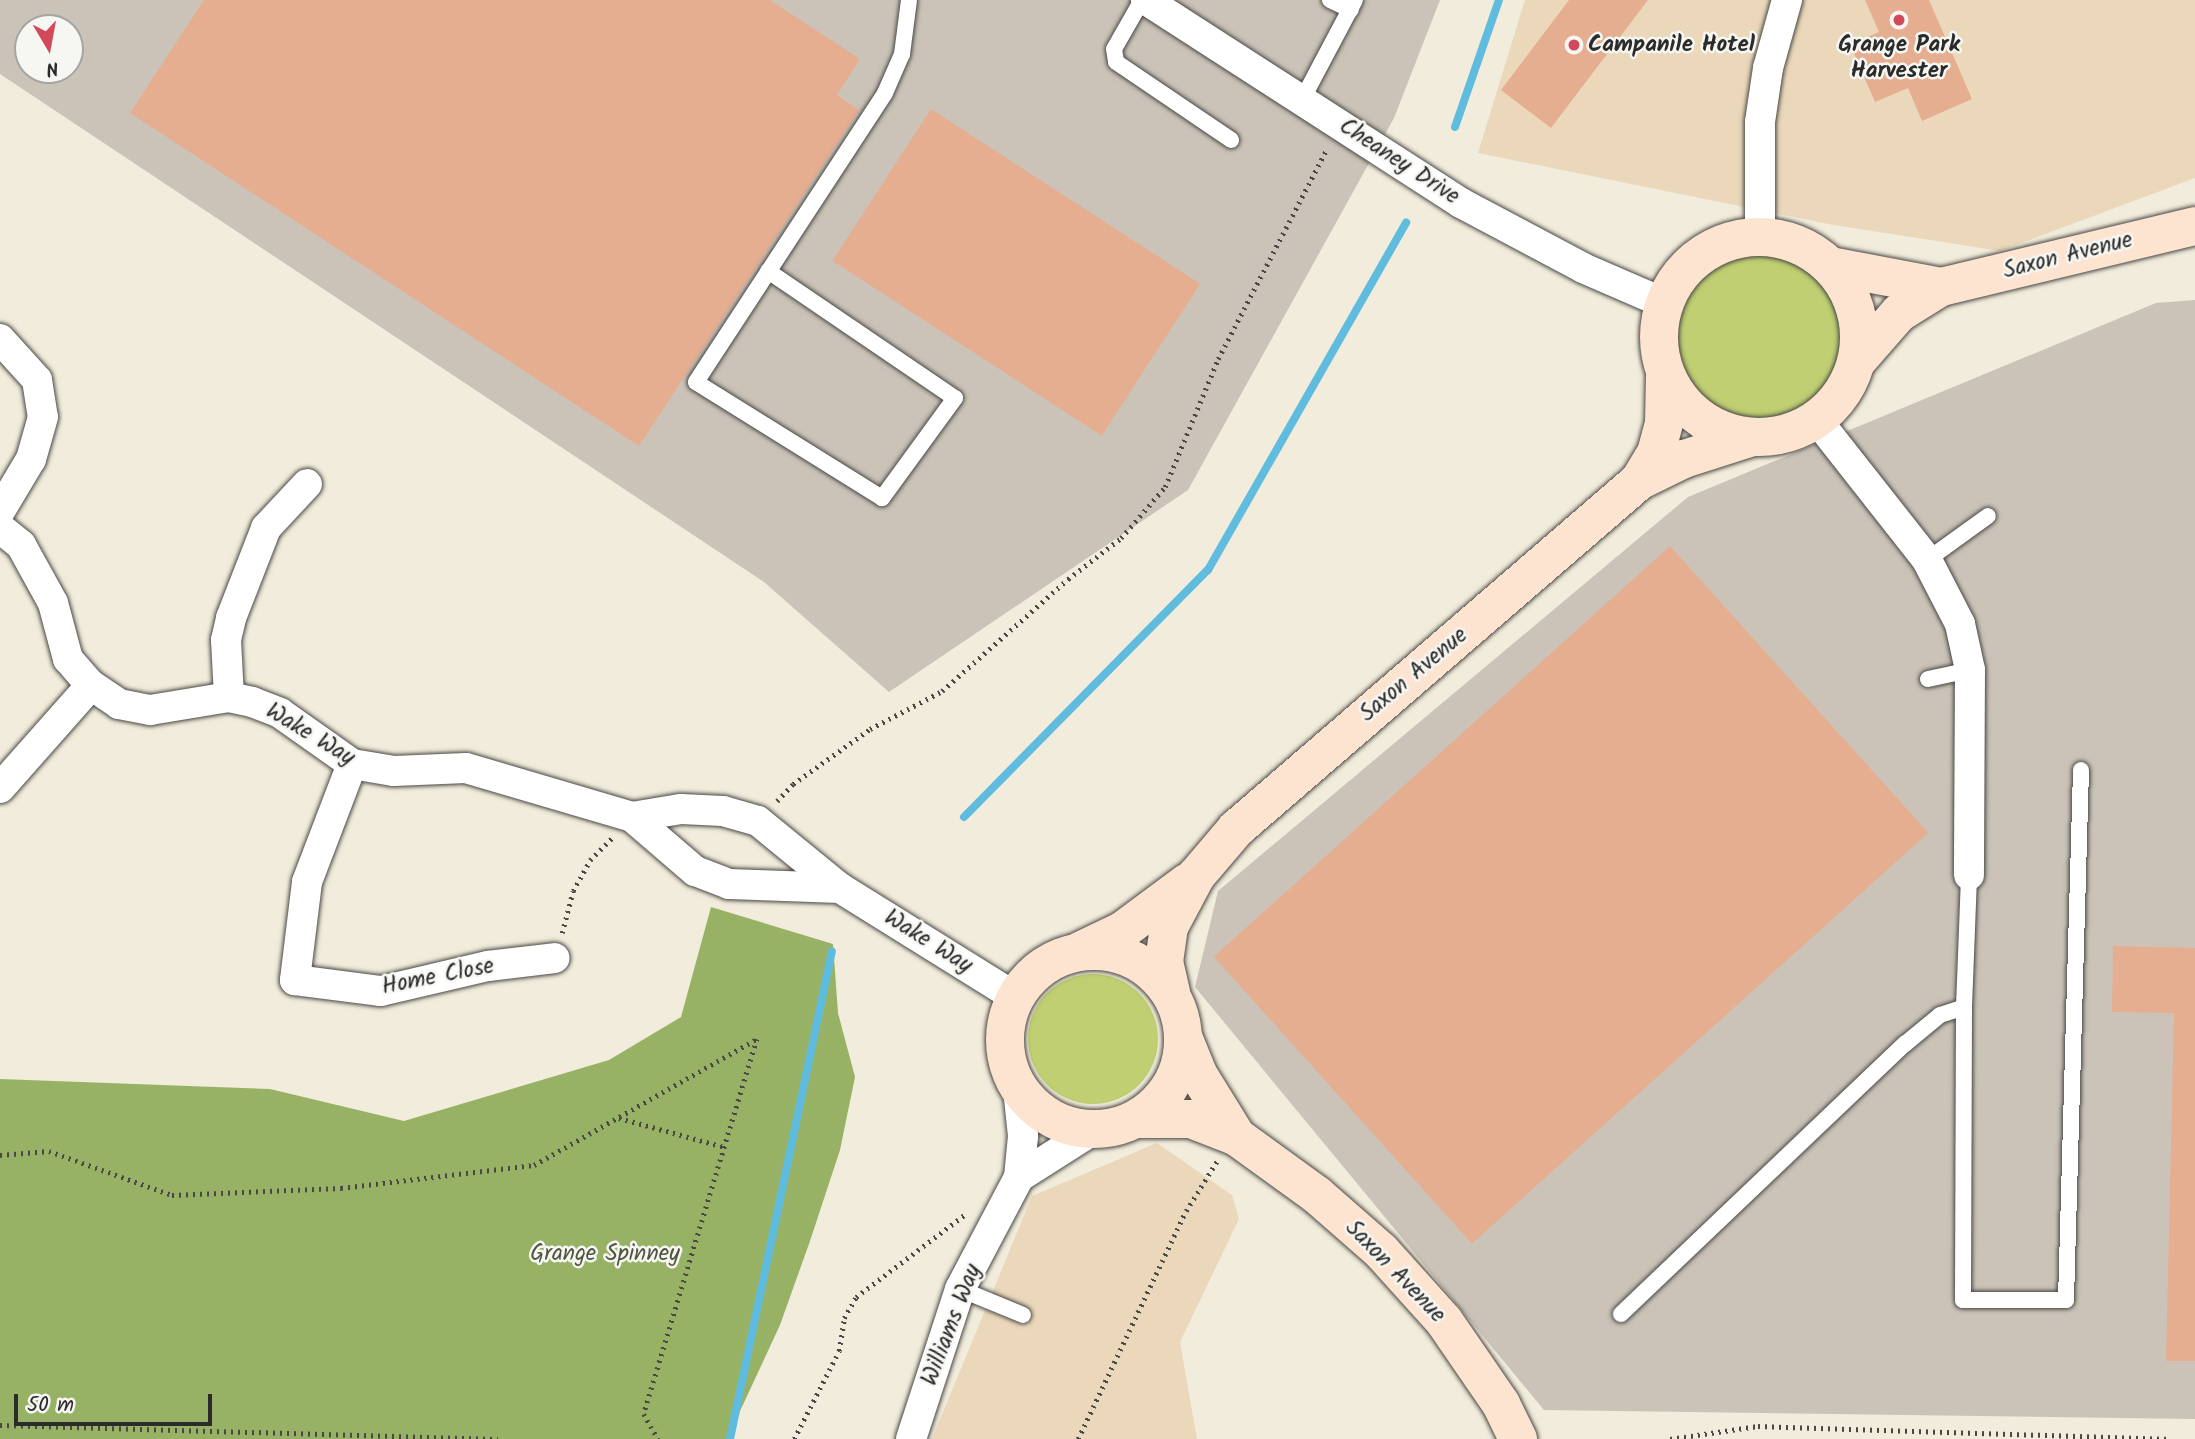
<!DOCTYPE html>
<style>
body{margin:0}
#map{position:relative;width:2195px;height:1439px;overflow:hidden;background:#f1ecdb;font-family:Kalam,sans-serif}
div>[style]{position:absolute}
.built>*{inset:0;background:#ebd8ba}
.industrial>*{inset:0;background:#cbc3b8}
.green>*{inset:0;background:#bfcf72}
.round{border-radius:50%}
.forest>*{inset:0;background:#97b264}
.stream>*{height:8px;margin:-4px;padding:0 4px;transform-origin:4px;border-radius:4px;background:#60bcde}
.building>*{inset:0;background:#e5ae91;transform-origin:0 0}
.path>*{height:4.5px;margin-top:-2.25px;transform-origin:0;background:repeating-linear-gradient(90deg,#494845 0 2px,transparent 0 7px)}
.roads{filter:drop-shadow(0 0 2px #494845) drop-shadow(0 0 2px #494845)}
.lane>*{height:16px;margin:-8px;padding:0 8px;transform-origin:8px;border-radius:8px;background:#fff}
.street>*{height:30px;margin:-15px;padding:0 15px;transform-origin:15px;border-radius:15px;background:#fff}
.secondary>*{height:38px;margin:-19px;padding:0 19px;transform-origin:19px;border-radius:19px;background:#fde4d1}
.secondary>.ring{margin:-19px;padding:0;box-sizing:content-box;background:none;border:38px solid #fde4d1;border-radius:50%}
.dots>*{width:19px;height:19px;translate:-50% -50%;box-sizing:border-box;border:4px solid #f6f6f2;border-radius:50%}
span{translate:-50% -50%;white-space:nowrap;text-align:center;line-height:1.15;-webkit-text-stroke:5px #f6f6f2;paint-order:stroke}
.poi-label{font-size:23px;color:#2b2b2b;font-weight:700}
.left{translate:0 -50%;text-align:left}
.street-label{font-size:23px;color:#2b2b2b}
.park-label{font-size:23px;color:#50543d}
.north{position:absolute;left:14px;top:14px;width:70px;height:70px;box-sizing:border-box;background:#f6f6f2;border:2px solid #a5a5a2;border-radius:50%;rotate:170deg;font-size:19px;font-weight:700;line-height:28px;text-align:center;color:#2b2b2b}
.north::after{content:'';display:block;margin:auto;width:24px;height:32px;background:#d1495b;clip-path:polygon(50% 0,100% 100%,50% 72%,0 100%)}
.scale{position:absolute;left:14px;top:1394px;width:198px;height:32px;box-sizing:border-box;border:4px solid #2b2b2b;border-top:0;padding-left:9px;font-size:21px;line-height:24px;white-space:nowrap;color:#2b2b2b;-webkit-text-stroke:5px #f6f6f2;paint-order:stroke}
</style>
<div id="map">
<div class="built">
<div style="clip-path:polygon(1525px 0,2195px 0,2195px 178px,2000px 251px,1828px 224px,1478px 153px)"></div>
<div style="clip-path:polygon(1157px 1143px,1232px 1195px,1239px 1219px,1180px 1342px,1197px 1439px,932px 1439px,1032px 1196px)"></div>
</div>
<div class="industrial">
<div style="clip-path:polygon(evenodd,0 0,1440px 0,1394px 118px,1188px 490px,889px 692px,764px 582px,0 74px,0 0,28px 28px,70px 28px,70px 70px,28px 70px,28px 28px)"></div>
<div style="clip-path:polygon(2195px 300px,2195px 1419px,1544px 1410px,1195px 987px,1218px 891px,1688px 497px,2156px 303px)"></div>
</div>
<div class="green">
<div class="round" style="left:1674px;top:253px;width:170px;height:170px"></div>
<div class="round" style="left:1028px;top:974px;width:130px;height:130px"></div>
</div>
<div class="forest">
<div style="clip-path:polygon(711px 907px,833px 944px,838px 1013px,855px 1077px,840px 1150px,810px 1241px,780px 1325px,727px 1439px,0 1439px,0 1079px,270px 1089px,404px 1121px,609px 1060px,681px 1017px)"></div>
</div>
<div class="stream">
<div style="left:1455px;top:127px;width:134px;rotate:-70.9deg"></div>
<div style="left:964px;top:817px;width:347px;rotate:-45.4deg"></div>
<div style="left:1208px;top:570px;width:400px;rotate:-60.3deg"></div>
<div style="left:730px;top:1439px;width:498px;rotate:-78.2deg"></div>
</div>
<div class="building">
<div style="clip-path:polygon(204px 0,770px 0,860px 59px,837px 95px,859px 110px,639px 446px,130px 113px)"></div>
<div style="clip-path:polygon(1569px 0,1648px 0,1551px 128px,1501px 90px)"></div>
<div style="clip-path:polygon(1865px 0,1929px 0,1972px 99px,1922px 121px,1908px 88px,1875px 102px,1850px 44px,1879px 32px)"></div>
<div style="left:931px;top:109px;width:321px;height:181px;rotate:33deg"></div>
<div style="left:1670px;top:546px;width:386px;height:614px;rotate:48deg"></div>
<div style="clip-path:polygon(2113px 946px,2195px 948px,2195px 1361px,2166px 1361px,2174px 1013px,2112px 1012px)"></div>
</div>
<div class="path">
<div style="left:777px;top:801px;width:23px;rotate:-47deg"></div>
<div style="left:793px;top:784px;width:95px;rotate:-35.5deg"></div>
<div style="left:870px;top:729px;width:81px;rotate:-27.8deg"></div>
<div style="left:942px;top:691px;width:169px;rotate:-41.6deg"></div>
<div style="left:1068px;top:579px;width:67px;rotate:-37.7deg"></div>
<div style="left:1121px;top:538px;width:67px;rotate:-49.2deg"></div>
<div style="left:1165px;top:487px;width:139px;rotate:-67.5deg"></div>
<div style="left:1218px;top:359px;width:237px;rotate:-62.6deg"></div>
<div style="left:562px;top:933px;width:43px;rotate:-75.3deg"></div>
<div style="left:573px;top:891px;width:35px;rotate:-61deg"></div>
<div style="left:590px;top:860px;width:31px;rotate:-45deg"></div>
<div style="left:619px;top:1118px;width:109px;rotate:15.4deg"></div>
<div style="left:0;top:1155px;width:49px;rotate:-4.7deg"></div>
<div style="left:49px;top:1151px;width:131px;rotate:19.7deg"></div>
<div style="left:172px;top:1195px;width:169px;rotate:-2.4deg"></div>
<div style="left:341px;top:1188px;width:194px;rotate:-6.8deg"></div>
<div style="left:534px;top:1165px;width:256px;rotate:-29.5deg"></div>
<div style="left:757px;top:1039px;width:392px;rotate:106.8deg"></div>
<div style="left:644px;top:1414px;width:29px;rotate:61deg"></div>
<div style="left:0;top:1425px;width:498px;rotate:1.6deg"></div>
<div style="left:794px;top:1439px;width:99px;rotate:-62.9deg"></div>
<div style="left:839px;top:1351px;width:33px;rotate:-81deg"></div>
<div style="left:844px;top:1318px;width:24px;rotate:-60deg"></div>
<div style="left:856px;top:1297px;width:139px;rotate:-37.1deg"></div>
<div style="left:1078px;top:1439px;width:252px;rotate:-64.7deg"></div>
<div style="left:1186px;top:1211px;width:59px;rotate:-58.2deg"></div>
<div style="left:1670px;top:1439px;width:89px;rotate:-8.4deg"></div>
<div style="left:1758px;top:1426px;width:413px;rotate:1.8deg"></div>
</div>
<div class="roads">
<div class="lane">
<div style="left:1142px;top:0;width:56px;rotate:119.7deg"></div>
<div style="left:1114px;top:49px;width:13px;rotate:81deg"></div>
<div style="left:1116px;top:62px;width:139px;rotate:34.1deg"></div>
<div style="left:1330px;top:0;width:23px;rotate:25deg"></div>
<div style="left:1302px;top:100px;width:113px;rotate:-62.1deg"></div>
<div style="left:768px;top:271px;width:226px;rotate:34.2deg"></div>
<div style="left:955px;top:398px;width:124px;rotate:126.1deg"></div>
<div style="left:882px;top:498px;width:219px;rotate:-148.1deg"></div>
<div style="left:696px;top:382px;width:345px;rotate:-56.8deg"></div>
<div style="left:885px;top:93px;width:43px;rotate:-66.4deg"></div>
<div style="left:902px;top:54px;width:54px;rotate:-82.6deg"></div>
<div style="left:1927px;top:560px;width:75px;rotate:-35.8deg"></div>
<div style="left:1928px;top:679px;width:43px;rotate:-12.1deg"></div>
<div style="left:1964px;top:1007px;width:293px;rotate:90.2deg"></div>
<div style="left:1963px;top:1300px;width:103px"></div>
<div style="left:2066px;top:1300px;width:530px;rotate:-88.38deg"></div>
<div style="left:960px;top:1289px;width:68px;rotate:22.4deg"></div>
<div style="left:1621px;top:1314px;width:392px;rotate:-43.6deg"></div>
<div style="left:1905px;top:1044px;width:45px;rotate:-39.6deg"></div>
<div style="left:1940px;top:1015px;width:25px;rotate:-18deg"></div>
<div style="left:1964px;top:1007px;width:132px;rotate:-87.8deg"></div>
</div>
<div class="street">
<div style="left:1146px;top:0;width:375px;rotate:32.8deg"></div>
<div style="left:1461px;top:203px;width:138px;rotate:28deg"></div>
<div style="left:1583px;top:268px;width:88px;rotate:23.4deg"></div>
<div style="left:1760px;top:236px;width:114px;rotate:-90deg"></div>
<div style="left:1760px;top:122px;width:55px;rotate:-81.6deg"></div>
<div style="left:1768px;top:68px;width:71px;rotate:-74.4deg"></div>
<div style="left:0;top:339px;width:55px;rotate:47.9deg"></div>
<div style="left:37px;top:380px;width:37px;rotate:81deg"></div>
<div style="left:43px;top:417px;width:44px;rotate:105.9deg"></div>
<div style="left:31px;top:459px;width:61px;rotate:120.8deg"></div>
<div style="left:1817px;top:420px;width:178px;rotate:51.8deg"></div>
<div style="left:1927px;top:560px;width:72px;rotate:62.7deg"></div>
<div style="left:1960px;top:624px;width:47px;rotate:77.7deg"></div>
<div style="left:1970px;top:670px;width:205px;rotate:90.3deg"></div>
<div style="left:0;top:528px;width:27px;rotate:39deg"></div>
<div style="left:21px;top:545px;width:66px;rotate:61.1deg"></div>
<div style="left:53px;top:603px;width:58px;rotate:75deg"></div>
<div style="left:68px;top:659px;width:35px;rotate:49deg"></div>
<div style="left:91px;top:685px;width:34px;rotate:34deg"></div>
<div style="left:119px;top:704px;width:32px;rotate:11deg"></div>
<div style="left:150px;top:710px;width:80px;rotate:-9.3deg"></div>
<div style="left:229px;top:697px;width:24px;rotate:12deg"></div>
<div style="left:252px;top:702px;width:30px;rotate:21deg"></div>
<div style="left:280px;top:713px;width:88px;rotate:35.3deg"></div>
<div style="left:352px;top:764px;width:43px;rotate:9.5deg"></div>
<div style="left:394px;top:771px;width:72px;rotate:-2.4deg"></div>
<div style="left:466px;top:768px;width:173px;rotate:16.4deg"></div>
<div style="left:229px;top:697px;width:57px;rotate:-93deg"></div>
<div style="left:226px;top:640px;width:23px;rotate:-77deg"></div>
<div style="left:231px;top:618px;width:97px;rotate:-68.7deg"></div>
<div style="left:266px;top:528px;width:60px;rotate:-47deg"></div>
<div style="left:352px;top:764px;width:126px;rotate:110.9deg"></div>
<div style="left:307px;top:882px;width:99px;rotate:97deg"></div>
<div style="left:295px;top:980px;width:87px;rotate:7.3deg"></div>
<div style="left:381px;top:991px;width:110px;rotate:-13.2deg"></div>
<div style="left:488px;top:966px;width:67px;rotate:-6.8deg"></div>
<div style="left:0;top:788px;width:137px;rotate:-48.5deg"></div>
<div style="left:681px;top:809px;width:42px;rotate:2.7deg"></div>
<div style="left:723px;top:811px;width:36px;rotate:16deg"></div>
<div style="left:758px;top:821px;width:106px;rotate:39.3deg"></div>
<div style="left:840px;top:888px;width:111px;rotate:-177.9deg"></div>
<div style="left:729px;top:884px;width:36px;rotate:-159deg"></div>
<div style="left:695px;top:871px;width:83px;rotate:-139.4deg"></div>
<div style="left:632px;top:817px;width:50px;rotate:-9.3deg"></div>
<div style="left:840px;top:888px;width:206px;rotate:31.9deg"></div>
<div style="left:1019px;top:1177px;width:88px;rotate:-32.4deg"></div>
<div style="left:911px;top:1439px;width:158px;rotate:-71.9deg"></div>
<div style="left:960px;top:1289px;width:127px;rotate:-62.2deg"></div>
<div style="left:1019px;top:1177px;width:41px;rotate:-84.4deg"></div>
<div style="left:1023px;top:1136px;width:47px;rotate:-96.1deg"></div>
</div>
<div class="secondary">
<div class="ring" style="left:1659px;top:237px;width:162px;height:162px"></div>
<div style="left:1830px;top:266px;width:113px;rotate:10.7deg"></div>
<div style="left:1857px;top:361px;width:64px;rotate:-48.8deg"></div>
<div style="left:1899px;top:313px;width:49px;rotate:-31.8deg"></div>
<div style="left:1941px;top:287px;width:261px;rotate:-13.5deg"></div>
<div style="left:1639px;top:481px;width:33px;rotate:-59deg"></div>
<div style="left:1656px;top:453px;width:31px;rotate:-75deg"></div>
<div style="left:1664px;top:423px;width:47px;rotate:-88.8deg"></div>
<div class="ring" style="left:1005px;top:951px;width:140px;height:140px"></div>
<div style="left:1080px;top:951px;width:47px;rotate:-25.5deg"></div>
<div style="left:1122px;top:931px;width:82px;rotate:-36.6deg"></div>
<div style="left:1171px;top:992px;width:31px;rotate:-103deg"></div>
<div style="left:1164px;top:962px;width:35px;rotate:-82deg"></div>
<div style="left:1169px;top:927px;width:58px;rotate:-62.1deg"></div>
<div style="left:1196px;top:876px;width:62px;rotate:-49.6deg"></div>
<div style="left:1236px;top:829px;width:532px;rotate:-40.81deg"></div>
<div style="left:1639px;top:481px;width:50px;rotate:-26.1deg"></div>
<div style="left:1684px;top:459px;width:69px;rotate:-17.7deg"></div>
<div style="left:1184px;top:1039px;width:38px;rotate:68deg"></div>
<div style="left:1198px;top:1074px;width:74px;rotate:58.2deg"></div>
<div style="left:1138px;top:1119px;width:53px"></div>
<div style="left:1191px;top:1119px;width:49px;rotate:21.4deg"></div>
<div style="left:1237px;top:1137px;width:99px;rotate:35.9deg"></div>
<div style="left:1317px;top:1195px;width:85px;rotate:41.2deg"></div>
<div style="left:1381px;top:1251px;width:94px;rotate:48deg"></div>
<div style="left:1444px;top:1321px;width:101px;rotate:55.5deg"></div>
<div style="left:1501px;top:1404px;width:39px;rotate:64deg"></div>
</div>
</div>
<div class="dots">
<div style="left:1899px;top:20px;background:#d1495b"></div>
<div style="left:1574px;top:45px;background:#d1495b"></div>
</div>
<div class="poi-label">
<span class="left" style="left:1588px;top:45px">Campanile Hotel</span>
<span style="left:1899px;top:58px">Grange Park<br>Harvester</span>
</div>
<div class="street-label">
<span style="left:1399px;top:162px;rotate:33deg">Cheaney Drive</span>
<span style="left:2068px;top:256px;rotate:-14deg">Saxon Avenue</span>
<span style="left:1414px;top:675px;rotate:-40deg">Saxon Avenue</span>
<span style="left:310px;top:735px;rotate:31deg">Wake Way</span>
<span style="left:928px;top:942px;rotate:32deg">Wake Way</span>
<span style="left:438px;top:977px;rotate:-11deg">Home Close</span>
<span style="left:1395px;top:1272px;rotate:46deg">Saxon Avenue</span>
<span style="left:952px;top:1325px;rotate:-69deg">Williams Way</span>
</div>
<div class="park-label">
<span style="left:605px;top:1254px">Grange Spinney</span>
</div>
<div class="north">N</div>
<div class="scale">50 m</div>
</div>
